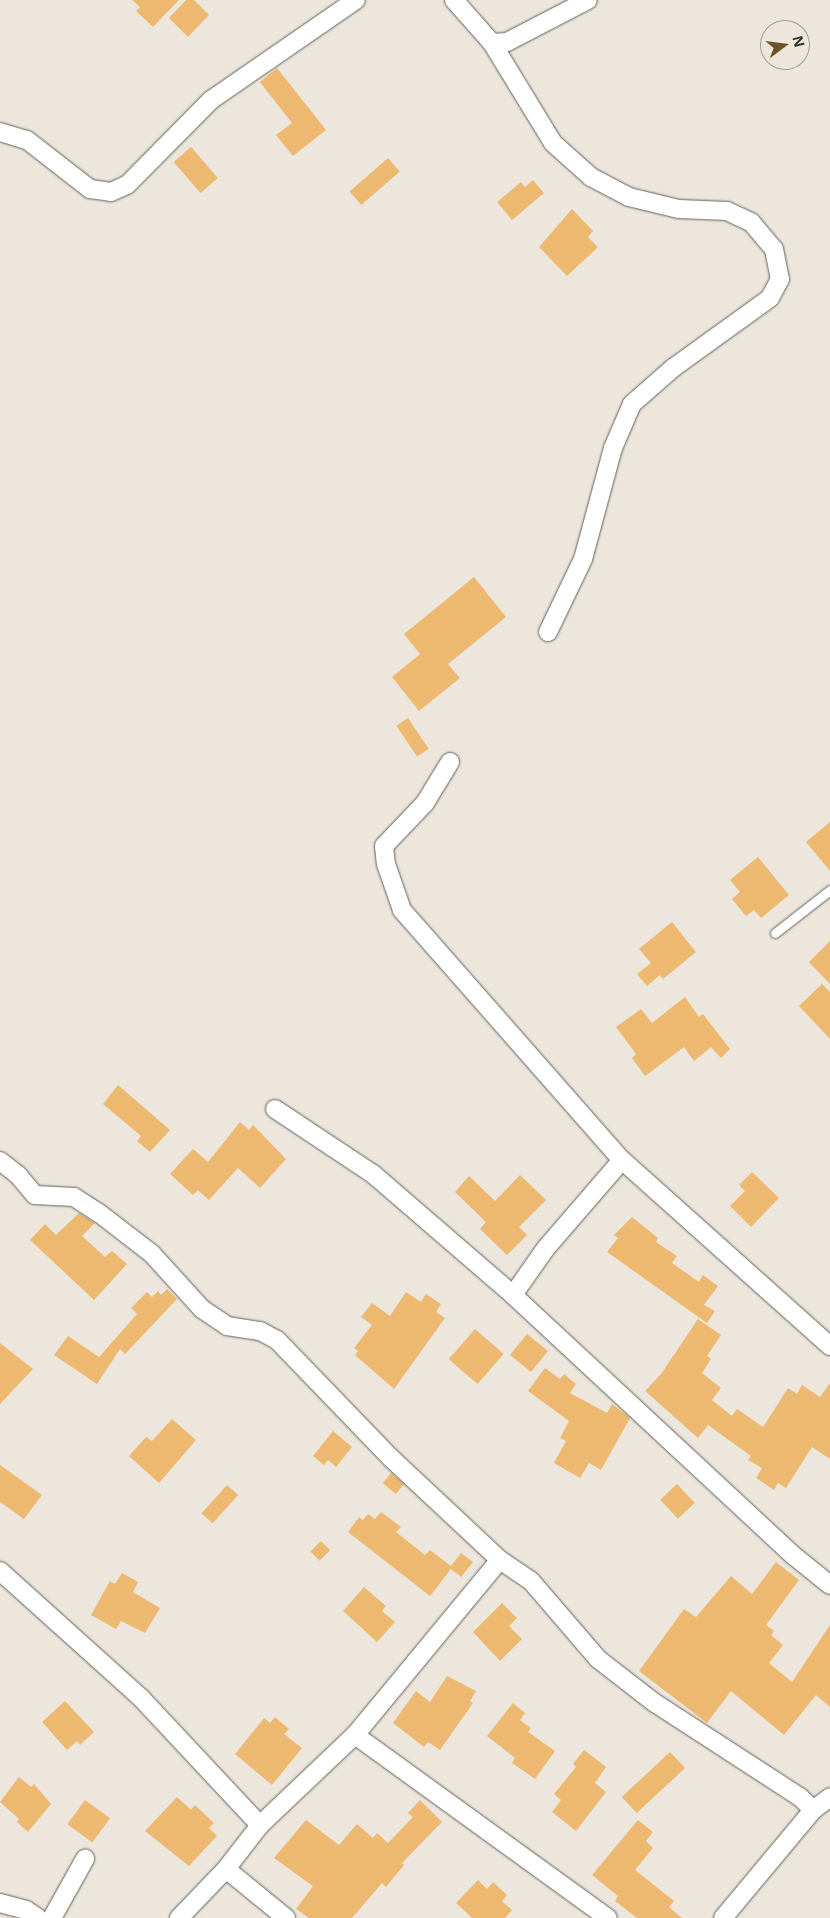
<!DOCTYPE html>
<style>
body{margin:0}
#map{position:relative;width:830px;height:1918px;overflow:hidden;background:#ece6dd;font-family:"Noto Sans",sans-serif}
div>[style]{position:absolute}
.building>*{inset:0;background:#edb971;transform-origin:0 0}
.roads{filter:drop-shadow(0 0 1px #656058) drop-shadow(0 0 1px #656058)}
.lane>*{height:9px;margin:-4.5px;padding:0 4.5px;transform-origin:4.5px;border-radius:4.5px;background:#fff}
.street>*{height:18px;margin:-9px;padding:0 9px;transform-origin:9px;border-radius:9px;background:#fff}
span{translate:-50% -50%;white-space:nowrap;text-align:center;line-height:1.15;-webkit-text-stroke:5px #ece6dd;paint-order:stroke}
.north{position:absolute;left:760px;top:20px;width:50px;height:50px;box-sizing:border-box;background:#ece6dd;border:1px solid #a29e97;border-radius:50%;rotate:75deg;font-size:14px;font-weight:700;line-height:20px;text-align:center;color:#33312d}
.north::after{content:'';display:block;margin:auto;width:18px;height:22px;background:#6f5126;clip-path:polygon(50% 0,100% 100%,50% 72%,0 100%)}
</style>
<div id="map">
<div class="building">
<div style="clip-path:polygon(132px 0,179px 0,153px 27px,136px 11px,140px 7px)"></div>
<div style="clip-path:polygon(186px 0,194px 0,209px 15px,188px 37px,169px 18px)"></div>
<div style="clip-path:polygon(277px 68px,326px 130px,293px 156px,276px 135px,292px 123px,260px 82px)"></div>
<div style="left:191px;top:147px;width:41px;height:23px;rotate:49deg"></div>
<div style="left:388px;top:158px;width:18px;height:51px;rotate:49deg"></div>
<div style="clip-path:polygon(533px 180px,544px 193px,512px 220px,497px 202px,521px 182px,525px 187px)"></div>
<div style="clip-path:polygon(572px 209px,593px 231px,588px 237px,598px 247px,567px 276px,539px 247px)"></div>
<div style="clip-path:polygon(474px 577px,506px 617px,448px 664px,460px 678px,419px 711px,392px 677px,420px 654px,404px 634px)"></div>
<div style="left:408px;top:718px;width:37px;height:14px;rotate:56deg"></div>
<div style="clip-path:polygon(830px 822px,830px 871px,806px 842px)"></div>
<div style="clip-path:polygon(758px 857px,789px 895px,761px 918px,754px 910px,746px 916px,732px 899px,740px 892px,730px 880px)"></div>
<div style="clip-path:polygon(672px 922px,696px 952px,663px 979px,660px 975px,647px 986px,637px 974px,651px 963px,639px 949px)"></div>
<div style="clip-path:polygon(830px 941px,830px 984px,809px 962px)"></div>
<div style="clip-path:polygon(822px 984px,830px 992px,830px 1039px,799px 1006px)"></div>
<div style="clip-path:polygon(685px 997px,699px 1017px,703px 1014px,730px 1049px,721px 1058px,711px 1047px,694px 1061px,684px 1047px,645px 1076px,632px 1058px,636px 1054px,616px 1027px,641px 1009px,652px 1023px)"></div>
<div style="clip-path:polygon(118px 1085px,170px 1130px,150px 1152px,137px 1141px,141px 1136px,103px 1104px)"></div>
<div style="clip-path:polygon(240px 1122px,249px 1130px,253px 1125px,286px 1159px,260px 1188px,238px 1168px,209px 1200px,198px 1190px,193px 1195px,170px 1174px,193px 1149px,208px 1162px)"></div>
<div style="clip-path:polygon(752px 1172px,779px 1198px,751px 1227px,730px 1206px,745px 1191px,739px 1185px)"></div>
<div style="clip-path:polygon(520px 1175px,546px 1200px,519px 1227px,527px 1235px,507px 1255px,480px 1229px,486px 1222px,455px 1192px,469px 1176px,495px 1201px)"></div>
<div style="clip-path:polygon(79px 1213px,95px 1223px,82px 1236px,105px 1257px,112px 1251px,127px 1264px,94px 1300px,30px 1240px,45px 1224px,56px 1235px)"></div>
<div style="clip-path:polygon(632px 1217px,658px 1238px,656px 1242px,677px 1256px,672px 1263px,699px 1282px,703px 1275px,718px 1286px,704px 1305px,715px 1311px,707px 1323px,607px 1252px,618px 1238px,614px 1235px)"></div>
<div style="clip-path:polygon(167px 1289px,177px 1299px,125px 1354px,120px 1349px,97px 1384px,54px 1355px,68px 1336px,99px 1357px,137px 1314px,131px 1308px,147px 1292px,152px 1297px,158px 1291px,161px 1295px)"></div>
<div style="clip-path:polygon(406px 1292px,421px 1302px,426px 1294px,441px 1304px,436px 1312px,445px 1318px,394px 1389px,355px 1355px,358px 1351px,354px 1348px,372px 1325px,361px 1317px,372px 1303px,390px 1316px)"></div>
<div style="clip-path:polygon(698px 1319px,721px 1335px,707px 1356px,711px 1359px,702px 1373px,721px 1388px,712px 1400px,732px 1416px,737px 1409px,763px 1427px,788px 1388px,797px 1394px,802px 1385px,820px 1397px,830px 1383px,830px 1459px,812px 1447px,786px 1488px,778px 1483px,774px 1490px,756px 1478px,762px 1468px,748px 1460px,751px 1456px,708px 1425px,698px 1438px,645px 1391px,661px 1374px)"></div>
<div style="left:475px;top:1329px;width:38px;height:40px;rotate:41deg"></div>
<div style="left:527px;top:1334px;width:27px;height:27px;rotate:39deg"></div>
<div style="clip-path:polygon(0 1343px,33px 1369px,0 1404px)"></div>
<div style="clip-path:polygon(545px 1368px,560px 1379px,564px 1374px,576px 1384px,570px 1393px,607px 1413px,612px 1404px,630px 1418px,601px 1470px,589px 1463px,580px 1478px,554px 1463px,566px 1441px,560px 1438px,569px 1421px,528px 1391px)"></div>
<div style="clip-path:polygon(172px 1419px,196px 1440px,159px 1483px,129px 1456px,146px 1437px,152px 1441px)"></div>
<div style="clip-path:polygon(333px 1431px,352px 1447px,336px 1467px,328px 1460px,324px 1465px,313px 1456px)"></div>
<div style="clip-path:polygon(0 1465px,42px 1495px,24px 1519px,0 1502px)"></div>
<div style="left:391px;top:1473px;width:17px;height:13px;rotate:40deg"></div>
<div style="left:677px;top:1484px;width:26px;height:23px;rotate:47deg"></div>
<div style="left:227px;top:1485px;width:15px;height:38px;rotate:42deg"></div>
<div style="clip-path:polygon(381px 1512px,401px 1527px,396px 1532px,425px 1555px,430px 1550px,451px 1566px,461px 1553px,473px 1562px,461px 1577px,451px 1569px,430px 1596px,348px 1532px,359px 1517px,363px 1520px,368px 1514px,375px 1519px)"></div>
<div style="left:321px;top:1541px;width:13px;height:15px;rotate:45deg"></div>
<div style="clip-path:polygon(776px 1562px,799px 1580px,766px 1625px,774px 1631px,771px 1635px,783px 1645px,769px 1663px,792px 1682px,830px 1625px,830px 1707px,816px 1695px,784px 1735px,731px 1691px,707px 1723px,639px 1671px,684px 1609px,696px 1617px,731px 1576px,752px 1594px)"></div>
<div style="clip-path:polygon(122px 1573px,138px 1582px,133px 1592px,160px 1608px,145px 1633px,121px 1621px,116px 1629px,91px 1615px,110px 1581px,115px 1584px)"></div>
<div style="clip-path:polygon(364px 1587px,386px 1606px,382px 1611px,395px 1622px,377px 1642px,343px 1611px)"></div>
<div style="clip-path:polygon(502px 1603px,517px 1618px,509px 1626px,522px 1639px,500px 1661px,473px 1632px)"></div>
<div style="clip-path:polygon(447px 1676px,476px 1691px,470px 1701px,473px 1703px,440px 1750px,428px 1742px,424px 1747px,393px 1723px,416px 1691px,430px 1702px)"></div>
<div style="clip-path:polygon(65px 1701px,94px 1732px,80px 1745px,77px 1741px,67px 1750px,42px 1722px)"></div>
<div style="clip-path:polygon(513px 1703px,525px 1713px,520px 1720px,531px 1728px,528px 1732px,555px 1751px,535px 1779px,512px 1763px,515px 1758px,487px 1736px)"></div>
<div style="clip-path:polygon(275px 1717px,289px 1729px,284px 1734px,302px 1748px,272px 1785px,235px 1754px,264px 1718px,270px 1723px)"></div>
<div style="clip-path:polygon(584px 1750px,606px 1767px,595px 1783px,606px 1792px,576px 1831px,552px 1812px,561px 1800px,554px 1794px,576px 1767px,573px 1764px)"></div>
<div style="left:670px;top:1752px;width:22px;height:66px;rotate:47deg"></div>
<div style="clip-path:polygon(19px 1777px,31px 1787px,34px 1784px,51px 1804px,28px 1832px,17px 1822px,19px 1819px,0 1802px)"></div>
<div style="clip-path:polygon(177px 1797px,191px 1810px,195px 1805px,214px 1823px,209px 1828px,217px 1836px,189px 1866px,145px 1831px)"></div>
<div style="left:85px;top:1800px;width:31px;height:30px;rotate:36deg"></div>
<div style="clip-path:polygon(420px 1800px,442px 1822px,402px 1863px,404px 1865px,386px 1887px,382px 1883px,352px 1918px,309px 1918px,296px 1909px,313px 1886px,274px 1858px,306px 1820px,339px 1845px,357px 1824px,373px 1838px,377px 1833px,388px 1843px,413px 1817px,408px 1813px)"></div>
<div style="clip-path:polygon(638px 1820px,653px 1832px,646px 1841px,653px 1848px,635px 1870px,674px 1901px,669px 1907px,682px 1918px,637px 1918px,615px 1901px,618px 1896px,592px 1875px)"></div>
<div style="clip-path:polygon(478px 1880px,487px 1889px,493px 1882px,507px 1895px,502px 1901px,512px 1910px,505px 1918px,472px 1918px,456px 1903px)"></div>
</div>
<div class="roads">
<div class="lane">
<div style="left:775px;top:933px;width:70px;rotate:-38deg"></div>
</div>
<div class="street">
<div style="left:454px;top:0;width:57px;rotate:48.5deg"></div>
<div style="left:492px;top:43px;width:117px;rotate:58.6deg"></div>
<div style="left:553px;top:143px;width:51px;rotate:41.8deg"></div>
<div style="left:591px;top:177px;width:43px;rotate:27.8deg"></div>
<div style="left:629px;top:197px;width:51px;rotate:13.5deg"></div>
<div style="left:679px;top:209px;width:48px;rotate:2.4deg"></div>
<div style="left:727px;top:211px;width:26px;rotate:25deg"></div>
<div style="left:751px;top:222px;width:35px;rotate:50deg"></div>
<div style="left:774px;top:249px;width:31px;rotate:79deg"></div>
<div style="left:780px;top:279px;width:21px;rotate:118deg"></div>
<div style="left:770px;top:298px;width:120px;rotate:144.2deg"></div>
<div style="left:673px;top:368px;width:55px;rotate:138.7deg"></div>
<div style="left:632px;top:404px;width:48px;rotate:113.4deg"></div>
<div style="left:613px;top:448px;width:115px;rotate:105.1deg"></div>
<div style="left:583px;top:559px;width:81px;rotate:115.6deg"></div>
<div style="left:492px;top:43px;width:15px;rotate:-4deg"></div>
<div style="left:507px;top:42px;width:91px;rotate:-27.4deg"></div>
<div style="left:0;top:132px;width:28px;rotate:17deg"></div>
<div style="left:27px;top:140px;width:80px;rotate:37.9deg"></div>
<div style="left:90px;top:189px;width:21px;rotate:8deg"></div>
<div style="left:111px;top:192px;width:17px;rotate:-24deg"></div>
<div style="left:127px;top:185px;width:120px;rotate:-45.3deg"></div>
<div style="left:211px;top:100px;width:176px;rotate:-34.6deg"></div>
<div style="left:450px;top:762px;width:48px;rotate:121.4deg"></div>
<div style="left:425px;top:803px;width:59px;rotate:133.6deg"></div>
<div style="left:384px;top:846px;width:18px;rotate:84deg"></div>
<div style="left:386px;top:864px;width:49px;rotate:70.8deg"></div>
<div style="left:402px;top:910px;width:333px;rotate:48.7deg"></div>
<div style="left:622px;top:1160px;width:116px;rotate:130.8deg"></div>
<div style="left:546px;top:1248px;width:57px;rotate:125.1deg"></div>
<div style="left:513px;top:1295px;width:384px;rotate:42.9deg"></div>
<div style="left:794px;top:1556px;width:46px;rotate:38.9deg"></div>
<div style="left:275px;top:1109px;width:118px;rotate:33.6deg"></div>
<div style="left:373px;top:1174px;width:185px;rotate:40.8deg"></div>
<div style="left:622px;top:1160px;width:279px;rotate:41.8deg"></div>
<div style="left:0;top:1161px;width:23px;rotate:38deg"></div>
<div style="left:18px;top:1175px;width:26px;rotate:50deg"></div>
<div style="left:35px;top:1195px;width:39px;rotate:3deg"></div>
<div style="left:74px;top:1197px;width:30px;rotate:33deg"></div>
<div style="left:99px;top:1213px;width:67px;rotate:37.7deg"></div>
<div style="left:152px;top:1254px;width:74px;rotate:47.7deg"></div>
<div style="left:202px;top:1309px;width:30px;rotate:34deg"></div>
<div style="left:227px;top:1326px;width:33px;rotate:9deg"></div>
<div style="left:260px;top:1331px;width:19px;rotate:28deg"></div>
<div style="left:277px;top:1340px;width:164px;rotate:46deg"></div>
<div style="left:391px;top:1458px;width:149px;rotate:43.1deg"></div>
<div style="left:0;top:1571px;width:190px;rotate:42deg"></div>
<div style="left:141px;top:1698px;width:174px;rotate:46.9deg"></div>
<div style="left:355px;top:1735px;width:312px;rotate:35.9deg"></div>
<div style="left:0;top:1903px;width:27px;rotate:15deg"></div>
<div style="left:26px;top:1910px;width:14px;rotate:34deg"></div>
<div style="left:52px;top:1918px;width:68px;rotate:-60.8deg"></div>
<div style="left:179px;top:1918px;width:68px;rotate:-46.2deg"></div>
<div style="left:286px;top:1918px;width:77px;rotate:-140.8deg"></div>
<div style="left:226px;top:1869px;width:56px;rotate:-52.3deg"></div>
<div style="left:260px;top:1825px;width:131px;rotate:-43.5deg"></div>
<div style="left:355px;top:1735px;width:227px;rotate:-50.4deg"></div>
<div style="left:500px;top:1560px;width:37px;rotate:34deg"></div>
<div style="left:531px;top:1581px;width:103px;rotate:49.3deg"></div>
<div style="left:598px;top:1659px;width:72px;rotate:37.7deg"></div>
<div style="left:655px;top:1703px;width:173px;rotate:33deg"></div>
<div style="left:800px;top:1797px;width:18px;rotate:45deg"></div>
<div style="left:813px;top:1810px;width:21px;rotate:-37deg"></div>
<div style="left:723px;top:1918px;width:141px;rotate:-50.2deg"></div>
</div>
</div>
<div class="north">N</div>
</div>
